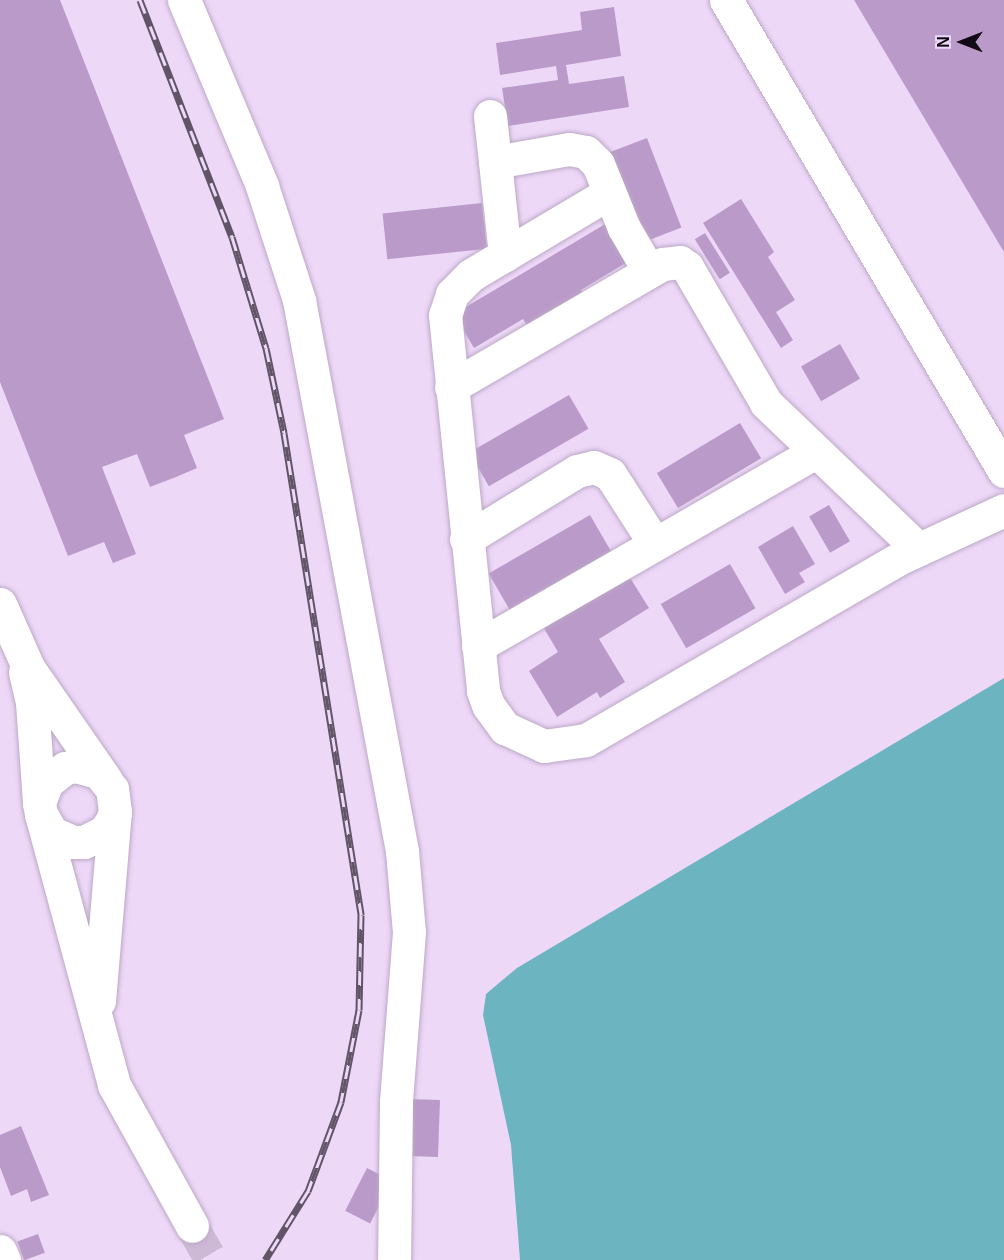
<!DOCTYPE html>
<style>
body{margin:0}
#map{position:relative;width:1004px;height:1260px;overflow:hidden;background:#eed8f8;font-family:Helvetica,sans-serif}
div>[style]{position:absolute}
.water>*{inset:0;background:#6bb4c0}
.building>*{inset:0;background:#ba9ac9;transform-origin:0 0}
.minor-tunnel>*{height:33px;margin-top:-16.5px;transform-origin:0;background:repeating-linear-gradient(90deg,#cdb9d6 0 33px,transparent 0 49px)}
.roads{filter:drop-shadow(0 0 2px #bca8c6) drop-shadow(0 0 2px #bca8c6)}
.minor>*{height:33px;margin:-16.5px;padding:0 16.5px;transform-origin:16.5px;border-radius:16.5px;background:#fff}
.rail>*{height:7px;margin-top:-3.5px;transform-origin:0;background:repeating-linear-gradient(90deg,#eed8f8 0 14px,#615466 0 28px);box-sizing:border-box;border-block:2px solid #615466}
span{translate:-50% -50%;white-space:nowrap;text-align:center;line-height:1.15;-webkit-text-stroke:4.5px #eed8f8;paint-order:stroke}
.north{position:absolute;left:932px;top:12px;width:60px;height:60px;-webkit-text-stroke:4px #eed8f8;paint-order:stroke;rotate:270deg;font-size:16px;font-weight:700;line-height:24px;text-align:center;color:#120b15}
.north::after{content:'';display:block;margin:auto;width:21px;height:27px;background:#120b15;clip-path:polygon(50% 0,100% 100%,50% 72%,0 100%)}
</style>
<div id="map">
<div class="water">
<div style="clip-path:polygon(1004px 678px,1004px 1260px,520px 1260px,511px 1145px,483px 1015px,486px 994px,517px 968px)"></div>
</div>
<div class="building">
<div style="clip-path:polygon(0 0,60px 0,224px 419px,184px 435px,197px 468px,176px 477px,150px 487px,137px 454px,102px 467px,136px 554px,113px 563px,104px 542px,68px 556px,0 382px)"></div>
<div style="clip-path:polygon(854px 0,1004px 0,1004px 252px)"></div>
<div style="clip-path:polygon(614px 7px,621px 56px,566px 65px,569px 84px,624px 76px,629px 107px,508px 126px,502px 88px,558px 80px,556px 66px,500px 75px,496px 43px,582px 30px,580px 12px)"></div>
<div style="left:647px;top:138px;width:96px;height:40px;rotate:69deg"></div>
<div style="clip-path:polygon(741px 199px,774px 252px,768px 257px,795px 300px,776px 312px,793px 340px,781px 348px,703px 223px)"></div>
<div style="left:482px;top:203px;width:46px;height:100px;rotate:84deg"></div>
<div style="clip-path:polygon(607px 223px,629px 261px,581px 290px,584px 296px,529px 329px,523px 319px,474px 348px,454px 314px)"></div>
<div style="left:705px;top:233px;width:47px;height:12px;rotate:58deg"></div>
<div style="left:840px;top:344px;width:40px;height:45px;rotate:60deg"></div>
<div style="left:569px;top:395px;width:39px;height:115px;rotate:60deg"></div>
<div style="left:740px;top:423px;width:41px;height:97px;rotate:59deg"></div>
<div style="left:829px;top:505px;width:42px;height:23px;rotate:60deg"></div>
<div style="left:590px;top:515px;width:42px;height:117px;rotate:60deg"></div>
<div style="clip-path:polygon(793px 526px,815px 564px,799px 573px,805px 582px,785px 594px,758px 547px)"></div>
<div style="left:730px;top:564px;width:51px;height:80px;rotate:60deg"></div>
<div style="clip-path:polygon(627px 573px,649px 608px,599px 639px,625px 682px,600px 698px,597px 692px,557px 717px,529px 671px,558px 652px,542px 625px)"></div>
<div style="left:409px;top:1099px;width:31px;height:57px;rotate:2deg"></div>
<div style="clip-path:polygon(21px 1126px,49px 1195px,31px 1202px,27px 1189px,11px 1196px,0 1167px,0 1135px)"></div>
<div style="left:367px;top:1168px;width:28px;height:48px;rotate:27deg"></div>
<div style="left:38px;top:1234px;width:20px;height:22px;rotate:70deg"></div>
</div>
<div class="minor-tunnel">
<div style="left:192px;top:1226px;width:39px;rotate:60deg"></div>
</div>
<div class="roads">
<div class="minor">
<div style="left:184px;top:0;width:202px;rotate:67.2deg"></div>
<div style="left:262px;top:186px;width:120px;rotate:72deg"></div>
<div style="left:299px;top:300px;width:561px;rotate:79.41deg"></div>
<div style="left:402px;top:851px;width:81px;rotate:85.1deg"></div>
<div style="left:409px;top:932px;width:170px;rotate:94.4deg"></div>
<div style="left:396px;top:1102px;width:158px;rotate:90.7deg"></div>
<div style="left:726px;top:0;width:547px;rotate:59.45deg"></div>
<div style="left:490px;top:116px;width:140px;rotate:83.8deg"></div>
<div style="left:495px;top:162px;width:75px;rotate:-10deg"></div>
<div style="left:569px;top:149px;width:17px;rotate:10deg"></div>
<div style="left:586px;top:152px;width:17px;rotate:45deg"></div>
<div style="left:598px;top:164px;width:69px;rotate:67.9deg"></div>
<div style="left:624px;top:228px;width:50px;rotate:59.8deg"></div>
<div style="left:609px;top:193px;width:161px;rotate:149.3deg"></div>
<div style="left:471px;top:275px;width:27px;rotate:135deg"></div>
<div style="left:452px;top:294px;width:22px;rotate:108deg"></div>
<div style="left:445px;top:315px;width:378px;rotate:84.2deg"></div>
<div style="left:483px;top:691px;width:15px;rotate:70deg"></div>
<div style="left:488px;top:705px;width:29px;rotate:54deg"></div>
<div style="left:505px;top:728px;width:43px;rotate:24.8deg"></div>
<div style="left:544px;top:746px;width:42px;rotate:-8.1deg"></div>
<div style="left:586px;top:740px;width:365px;rotate:-30.1deg"></div>
<div style="left:902px;top:557px;width:112px;rotate:-24.7deg"></div>
<div style="left:451px;top:387px;width:244px;rotate:-30.2deg"></div>
<div style="left:662px;top:264px;width:18px;rotate:-6deg"></div>
<div style="left:680px;top:262px;width:9px;rotate:36deg"></div>
<div style="left:687px;top:267px;width:157px;rotate:59.8deg"></div>
<div style="left:766px;top:403px;width:211px;rotate:43.8deg"></div>
<div style="left:466px;top:539px;width:130px;rotate:-31.5deg"></div>
<div style="left:577px;top:471px;width:17px;rotate:-13deg"></div>
<div style="left:594px;top:467px;width:17px;rotate:24deg"></div>
<div style="left:610px;top:474px;width:83px;rotate:57.3deg"></div>
<div style="left:0;top:604px;width:71px;rotate:66deg"></div>
<div style="left:29px;top:669px;width:135px;rotate:55.3deg"></div>
<div style="left:478px;top:646px;width:390px;rotate:-29.9deg"></div>
<div style="left:25px;top:672px;width:31px;rotate:77deg"></div>
<div style="left:32px;top:702px;width:101px;rotate:86deg"></div>
<div style="left:41px;top:814px;width:22px;rotate:60deg"></div>
<div style="left:52px;top:833px;width:23px;rotate:23deg"></div>
<div style="left:73px;top:842px;width:11px"></div>
<div style="left:84px;top:842px;width:22px;rotate:-27deg"></div>
<div style="left:104px;top:832px;width:12px;rotate:-55deg"></div>
<div style="left:111px;top:822px;width:11px;rotate:-68deg"></div>
<div style="left:115px;top:812px;width:23px;rotate:-97deg"></div>
<div style="left:112px;top:789px;width:22px;rotate:-129deg"></div>
<div style="left:98px;top:772px;width:23px;rotate:-165deg"></div>
<div style="left:76px;top:766px;width:11px;rotate:170deg"></div>
<div style="left:65px;top:768px;width:23px;rotate:142deg"></div>
<div style="left:47px;top:782px;width:22px;rotate:111deg"></div>
<div style="left:39px;top:803px;width:11px;rotate:80deg"></div>
<div style="left:41px;top:814px;width:281px;rotate:74.9deg"></div>
<div style="left:114px;top:1085px;width:161px;rotate:61deg"></div>
<div style="left:99px;top:1001px;width:190px;rotate:-85.2deg"></div>
<div style="left:0;top:1251px;width:10px;rotate:66deg"></div>
</div>
</div>
<div class="rail">
<div style="left:140px;top:0;width:254px;rotate:68.8deg"></div>
<div style="left:232px;top:237px;width:116px;rotate:73deg"></div>
<div style="left:266px;top:348px;width:87px;rotate:78deg"></div>
<div style="left:284px;top:433px;width:488px;rotate:80.9deg"></div>
<div style="left:361px;top:915px;width:95px;rotate:91.2deg"></div>
<div style="left:359px;top:1010px;width:94px;rotate:101.1deg"></div>
<div style="left:341px;top:1102px;width:95px;rotate:110.3deg"></div>
<div style="left:308px;top:1191px;width:81px;rotate:121.9deg"></div>
</div>
<div class="north">N</div>
</div>
